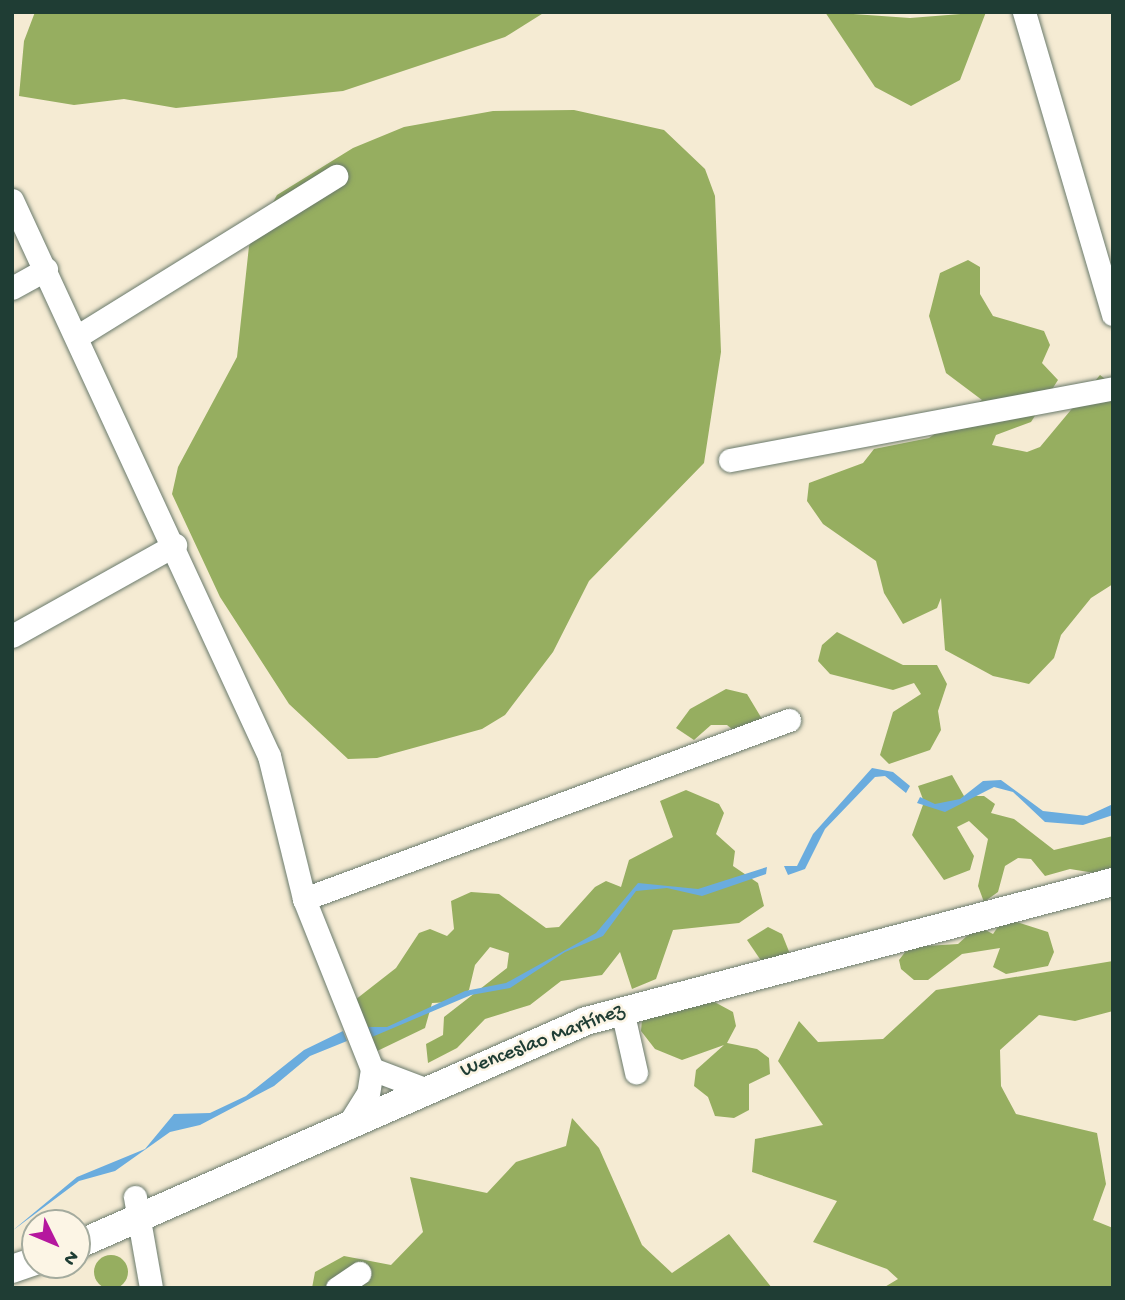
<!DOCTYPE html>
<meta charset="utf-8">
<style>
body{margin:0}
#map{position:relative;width:1125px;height:1300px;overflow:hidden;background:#f5ebd3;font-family:"Gochi Hand",sans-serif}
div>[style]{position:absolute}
.forest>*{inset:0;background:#96ae60}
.round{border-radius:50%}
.water>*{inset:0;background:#6aacde}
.roads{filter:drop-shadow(0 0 2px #6a7a6c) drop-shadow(0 0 2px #6a7a6c)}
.minor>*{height:23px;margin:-11.5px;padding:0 11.5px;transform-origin:11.5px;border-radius:11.5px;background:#fff}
.major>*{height:28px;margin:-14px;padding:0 14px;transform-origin:14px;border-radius:14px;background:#fff}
span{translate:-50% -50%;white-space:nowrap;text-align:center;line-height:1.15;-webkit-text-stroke:5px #fcf5e5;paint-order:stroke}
.street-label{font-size:21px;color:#1f3d34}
.frame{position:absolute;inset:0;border:14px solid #1f3d34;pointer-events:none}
.north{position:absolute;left:21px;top:1209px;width:70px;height:70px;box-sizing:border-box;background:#fcf5e5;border:2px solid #a4ab9e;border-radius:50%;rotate:133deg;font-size:19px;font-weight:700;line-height:28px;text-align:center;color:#1f3d34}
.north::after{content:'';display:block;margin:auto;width:24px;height:32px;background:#b5179e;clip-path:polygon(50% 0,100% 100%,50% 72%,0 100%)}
</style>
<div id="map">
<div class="forest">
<div style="clip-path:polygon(35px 12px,545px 12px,505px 37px,343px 91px,176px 108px,124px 99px,74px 105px,19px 96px,24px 41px)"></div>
<div style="clip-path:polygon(825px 12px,910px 18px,986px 12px,960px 80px,911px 106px,875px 87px)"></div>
<div style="clip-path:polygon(574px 110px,664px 130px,705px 169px,715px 196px,721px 352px,704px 463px,589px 581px,553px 652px,505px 715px,482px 729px,377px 758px,348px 759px,289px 704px,220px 597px,172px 494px,178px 467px,237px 357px,249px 246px,277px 195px,353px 148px,404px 127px,493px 111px)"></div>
<div style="clip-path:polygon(968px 260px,980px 267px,980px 294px,993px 316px,1044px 331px,1050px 345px,1042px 363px,1058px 380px,1031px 422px,996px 435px,992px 445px,1027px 452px,1040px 447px,1100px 375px,1113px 385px,1113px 584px,1091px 598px,1061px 635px,1054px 658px,1029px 684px,993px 676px,945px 650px,941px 598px,937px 608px,903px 624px,884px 593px,876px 561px,823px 524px,807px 501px,809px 483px,863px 463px,874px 449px,929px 438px,982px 400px,946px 373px,929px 316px,940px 273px)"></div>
<div style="clip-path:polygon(837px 632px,903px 665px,937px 665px,947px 684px,938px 711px,941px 730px,930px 750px,889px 764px,880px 755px,893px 712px,921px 694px,914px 683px,893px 690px,830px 674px,818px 661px,822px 645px)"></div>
<div style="clip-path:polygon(726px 689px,747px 694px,765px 724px,744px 739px,727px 725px,711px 725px,694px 740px,676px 728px,690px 709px)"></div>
<div style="clip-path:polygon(952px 775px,964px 796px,984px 796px,995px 804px,991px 813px,1014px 819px,1054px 850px,1113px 836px,1113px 876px,1070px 869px,1045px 876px,1031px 859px,1018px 858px,1005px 866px,998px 892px,984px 902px,978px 886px,988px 839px,969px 821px,957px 827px,974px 856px,970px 870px,944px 880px,912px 835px,924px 802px,918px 786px)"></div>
<div style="clip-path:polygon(686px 790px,719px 804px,724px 813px,716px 834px,735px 851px,733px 866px,758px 883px,764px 906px,739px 923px,673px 930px,656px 979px,632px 989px,620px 952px,602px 975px,561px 981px,530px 1005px,485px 1019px,457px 1048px,428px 1063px,426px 1044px,443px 1035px,444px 1017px,507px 968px,509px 953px,490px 947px,475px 965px,469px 990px,453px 1002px,432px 1003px,425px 1028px,371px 1054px,355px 1000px,396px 968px,419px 933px,430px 929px,447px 936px,454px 929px,451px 901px,471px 892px,499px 894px,546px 928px,559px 927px,595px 887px,606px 881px,621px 887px,629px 860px,673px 837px,660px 801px)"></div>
<div style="clip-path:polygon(1004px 918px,1048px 932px,1054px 952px,1048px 966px,1006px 974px,993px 967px,1000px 948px,962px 954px,928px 980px,914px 980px,901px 969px,899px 960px,909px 947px,958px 944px,978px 926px,993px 934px)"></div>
<div style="clip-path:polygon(768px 927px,782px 934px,790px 954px,764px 965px,747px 940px)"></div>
<div style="clip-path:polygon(1113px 961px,1113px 1011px,1075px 1021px,1039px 1015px,1000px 1050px,1001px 1086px,1016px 1114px,1097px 1133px,1106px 1184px,1093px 1220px,1113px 1228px,1113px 1288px,883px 1288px,898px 1279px,887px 1269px,813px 1242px,837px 1201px,752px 1172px,755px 1139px,823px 1125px,778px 1061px,799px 1021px,818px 1042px,883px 1039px,936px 990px)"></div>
<div style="clip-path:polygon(696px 992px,733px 1012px,736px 1026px,727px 1043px,757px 1049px,769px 1058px,770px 1074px,749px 1084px,749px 1110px,734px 1118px,715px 1116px,708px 1097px,694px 1086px,696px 1070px,724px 1045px,682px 1060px,655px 1049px,641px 1031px,643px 1008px)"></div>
<div style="clip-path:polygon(572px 1118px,599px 1148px,642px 1245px,672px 1273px,729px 1234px,772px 1288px,312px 1288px,315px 1272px,344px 1256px,391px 1265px,423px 1232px,410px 1177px,487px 1193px,516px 1162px,566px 1146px)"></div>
<div class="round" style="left:94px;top:1255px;width:34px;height:34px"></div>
</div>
<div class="water">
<div style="clip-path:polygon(872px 768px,893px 772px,910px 786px,906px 793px,885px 776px,875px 777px,825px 829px,805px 869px,788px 875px,784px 866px,797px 866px,813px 834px)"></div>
<div style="clip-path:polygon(1001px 780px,1043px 811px,1087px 816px,1113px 804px,1113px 815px,1083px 825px,1045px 822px,1013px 792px,994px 787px,945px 812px,917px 803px,920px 797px,935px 804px,960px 799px,983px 781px)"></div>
<div style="clip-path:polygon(767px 867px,766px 874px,702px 896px,667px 888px,636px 891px,603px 936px,565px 952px,510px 988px,471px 995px,372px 1037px,368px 1027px,387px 1027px,465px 991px,506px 983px,596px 933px,638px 883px,698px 889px)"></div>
<div style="clip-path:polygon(343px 1031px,347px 1041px,310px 1056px,274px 1086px,200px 1125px,170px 1132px,115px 1171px,79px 1181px,12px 1231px,77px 1177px,145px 1149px,174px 1114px,210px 1113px,246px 1096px,304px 1050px)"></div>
</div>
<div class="roads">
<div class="minor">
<div style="left:1024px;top:12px;width:315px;rotate:73.6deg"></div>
<div style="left:12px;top:200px;width:613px;rotate:65.19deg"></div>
<div style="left:269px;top:756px;width:147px;rotate:76.2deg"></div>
<div style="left:304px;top:899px;width:183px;rotate:68.2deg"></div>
<div style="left:372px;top:1069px;width:24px;rotate:99deg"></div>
<div style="left:368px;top:1093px;width:36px;rotate:122deg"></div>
<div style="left:12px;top:288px;width:39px;rotate:-29deg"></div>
<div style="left:78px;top:336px;width:304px;rotate:-31.8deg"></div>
<div style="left:730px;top:460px;width:390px;rotate:-10.6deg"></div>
<div style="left:12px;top:636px;width:187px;rotate:-29.2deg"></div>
<div style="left:304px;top:899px;width:517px;rotate:-20.26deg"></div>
<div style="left:622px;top:1010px;width:64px;rotate:77.3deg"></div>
<div style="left:372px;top:1069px;width:57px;rotate:20.7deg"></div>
<div style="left:135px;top:1197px;width:92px;rotate:80deg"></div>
<div style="left:337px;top:1288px;width:27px;rotate:-34deg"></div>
</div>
<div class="major">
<div style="left:77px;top:1245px;width:556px;rotate:-23.75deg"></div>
<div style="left:586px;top:1021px;width:545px;rotate:-14.78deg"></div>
<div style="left:12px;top:1269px;width:24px;rotate:-19deg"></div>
</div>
</div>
<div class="street-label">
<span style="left:543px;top:1042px;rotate:-21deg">Wenceslao Martínez</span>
</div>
<div class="frame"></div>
<div class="north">N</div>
</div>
